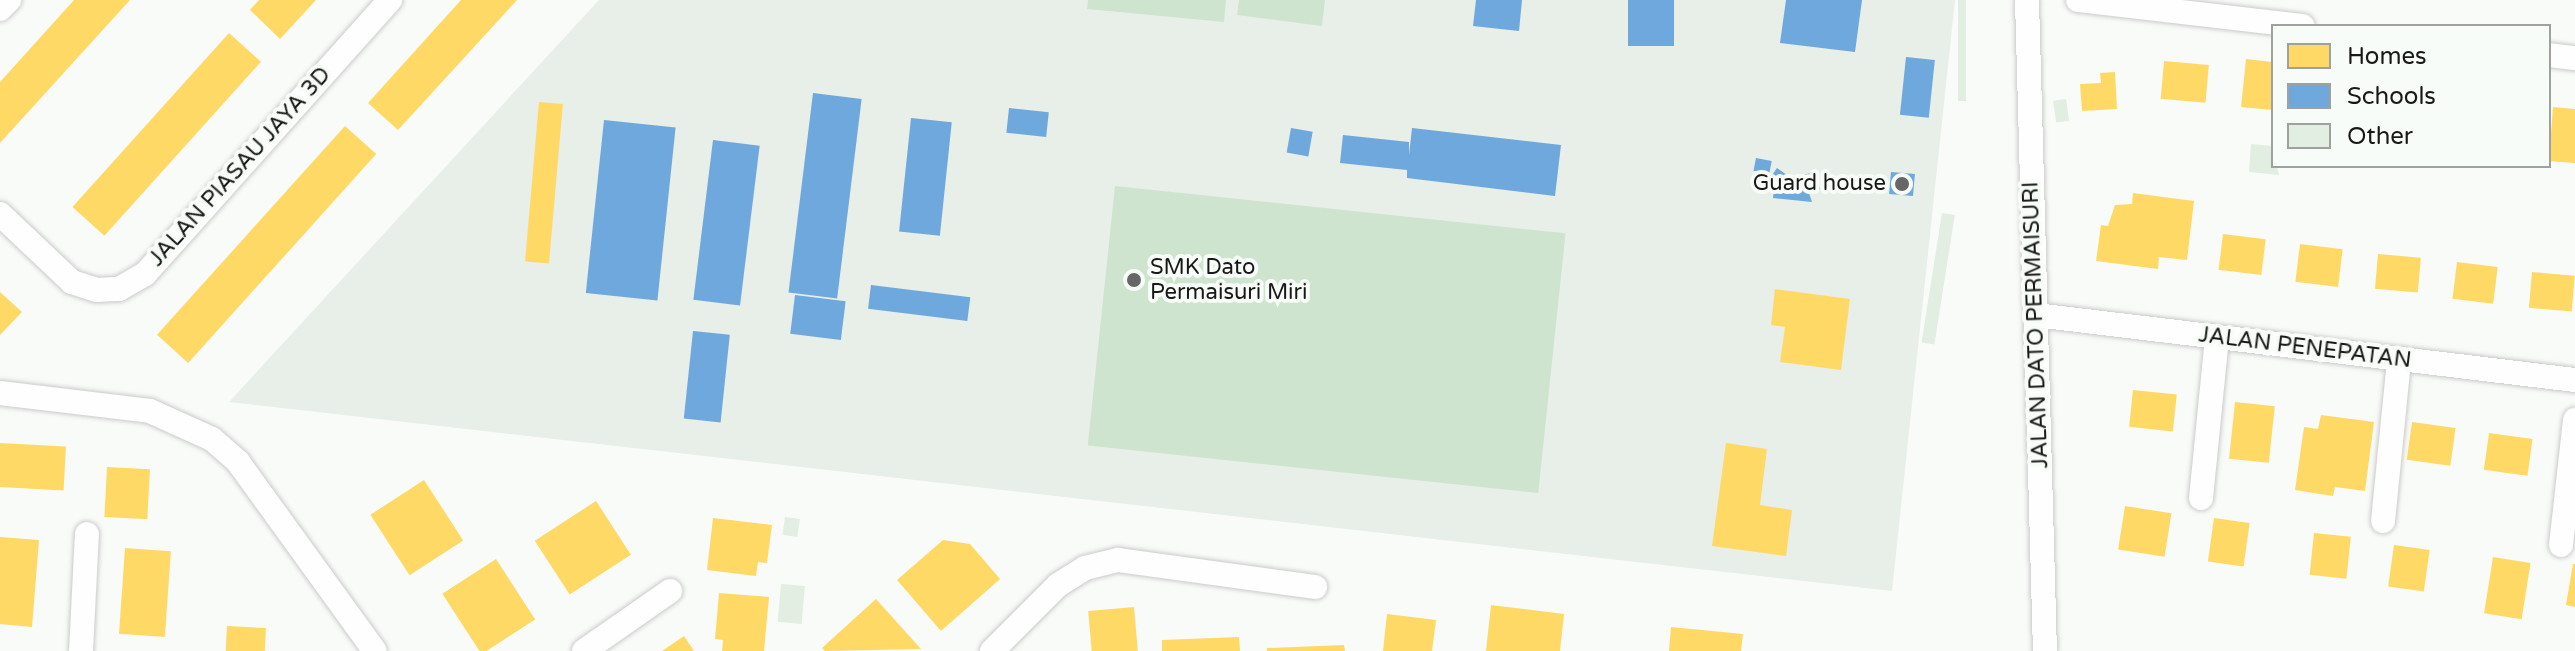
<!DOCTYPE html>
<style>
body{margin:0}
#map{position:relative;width:2575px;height:651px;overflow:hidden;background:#f9fbf9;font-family:"Varela Round",sans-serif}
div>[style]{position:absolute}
.built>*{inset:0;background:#e8eee8}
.green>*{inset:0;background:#cfe4cf;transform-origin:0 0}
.homes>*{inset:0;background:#ffd966;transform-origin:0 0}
.schools>*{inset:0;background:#6fa8dc;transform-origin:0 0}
.building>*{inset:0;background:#e1eee1;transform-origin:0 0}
.roads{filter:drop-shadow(0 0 2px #cacbca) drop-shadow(0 0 2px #cacbca)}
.street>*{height:24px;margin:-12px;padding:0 12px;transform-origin:12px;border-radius:12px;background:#fefefe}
.dots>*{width:22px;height:22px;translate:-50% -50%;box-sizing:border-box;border:4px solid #f8fcf8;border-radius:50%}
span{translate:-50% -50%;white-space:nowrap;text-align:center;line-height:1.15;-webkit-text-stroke:8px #f8fcf8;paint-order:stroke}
.street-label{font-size:22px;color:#171817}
.poi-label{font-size:22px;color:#171817}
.right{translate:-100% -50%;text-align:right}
.left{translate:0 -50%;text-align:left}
.legend{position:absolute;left:2271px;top:24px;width:280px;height:144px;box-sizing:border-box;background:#f8fcf8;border:2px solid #9ea19e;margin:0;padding:10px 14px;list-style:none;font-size:24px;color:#171817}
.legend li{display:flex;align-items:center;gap:16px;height:40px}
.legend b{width:40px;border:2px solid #9ea19e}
</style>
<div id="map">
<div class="built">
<div style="clip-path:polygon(599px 0,1955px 0,1892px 591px,229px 402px)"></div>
</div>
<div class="green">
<div style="clip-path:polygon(1088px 0,1226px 0,1224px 22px,1087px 9px)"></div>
<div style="clip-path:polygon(1239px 0,1325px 0,1322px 26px,1237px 15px)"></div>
<div style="left:1115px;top:186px;width:453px;height:261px;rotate:6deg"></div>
</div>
<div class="homes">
<div style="clip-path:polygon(74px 0,130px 0,0 143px,0 82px)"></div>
<div style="clip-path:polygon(259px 0,316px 0,280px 39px,250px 10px)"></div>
<div style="clip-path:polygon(461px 0,517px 0,398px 130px,368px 103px)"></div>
<div style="left:229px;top:33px;width:43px;height:234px;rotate:42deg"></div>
<div style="clip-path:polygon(2246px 59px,2273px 62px,2273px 110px,2241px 107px)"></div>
<div style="left:2164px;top:61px;width:45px;height:38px;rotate:5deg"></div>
<div style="clip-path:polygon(2115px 72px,2117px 109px,2082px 111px,2080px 84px,2101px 83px,2100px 73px)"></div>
<div style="left:539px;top:102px;width:24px;height:160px;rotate:5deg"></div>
<div style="clip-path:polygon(2553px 107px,2575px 109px,2575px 163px,2549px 161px)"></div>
<div style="left:345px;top:126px;width:42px;height:281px;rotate:42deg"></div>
<div style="clip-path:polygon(2133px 193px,2194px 201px,2187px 260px,2159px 257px,2158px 269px,2096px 261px,2101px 225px,2108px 226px,2115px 205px,2132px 204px)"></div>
<div style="left:2223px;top:234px;width:43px;height:36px;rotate:7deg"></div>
<div style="left:2300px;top:244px;width:43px;height:38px;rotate:7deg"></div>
<div style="left:2378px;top:254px;width:43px;height:35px;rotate:5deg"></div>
<div style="left:2457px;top:262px;width:41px;height:37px;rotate:7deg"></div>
<div style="left:2532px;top:272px;width:43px;height:36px;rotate:5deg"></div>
<div style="clip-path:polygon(1775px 289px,1850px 299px,1841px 370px,1780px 362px,1785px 327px,1771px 325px)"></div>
<div style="clip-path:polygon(0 292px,22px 312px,0 335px)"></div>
<div style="left:2133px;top:390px;width:44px;height:37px;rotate:6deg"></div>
<div style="left:2235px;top:402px;width:40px;height:57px;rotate:6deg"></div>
<div style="clip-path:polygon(2321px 415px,2374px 422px,2365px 491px,2335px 487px,2333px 496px,2295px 490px,2304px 427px,2318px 429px)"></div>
<div style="left:2412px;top:422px;width:44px;height:38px;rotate:8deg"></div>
<div style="left:2489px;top:433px;width:44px;height:37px;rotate:8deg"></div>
<div style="left:0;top:443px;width:66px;height:44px;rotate:3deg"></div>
<div style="clip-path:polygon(1726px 443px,1767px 449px,1760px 505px,1792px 510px,1786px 556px,1712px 546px)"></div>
<div style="left:107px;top:467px;width:43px;height:50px;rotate:3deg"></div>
<div style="left:424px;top:480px;width:72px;height:64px;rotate:57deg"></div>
<div style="left:596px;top:501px;width:64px;height:73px;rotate:57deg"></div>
<div style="left:2125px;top:506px;width:47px;height:44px;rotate:9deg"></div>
<div style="clip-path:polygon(713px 518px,772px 525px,767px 563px,758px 562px,756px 576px,707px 570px)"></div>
<div style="left:2214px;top:518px;width:36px;height:44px;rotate:8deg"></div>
<div style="left:2314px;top:533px;width:37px;height:42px;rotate:6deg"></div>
<div style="clip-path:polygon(0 537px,39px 540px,32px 627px,0 624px)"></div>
<div style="clip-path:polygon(943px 540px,970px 544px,1000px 579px,941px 631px,897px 580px)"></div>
<div style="left:2394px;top:545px;width:36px;height:42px;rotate:8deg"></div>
<div style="left:125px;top:548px;width:46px;height:86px;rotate:4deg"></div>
<div style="left:2493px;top:557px;width:38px;height:57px;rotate:9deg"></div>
<div style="left:496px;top:559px;width:72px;height:64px;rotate:57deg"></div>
<div style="clip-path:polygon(2573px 564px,2575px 564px,2575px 607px,2566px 605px)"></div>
<div style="clip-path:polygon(719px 593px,769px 597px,764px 651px,722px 651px,723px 640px,715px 639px)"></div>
<div style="clip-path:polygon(876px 599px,921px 649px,825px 651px,822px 648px)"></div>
<div style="clip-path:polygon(1491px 605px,1564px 614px,1560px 651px,1486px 651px)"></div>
<div style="left:1134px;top:607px;width:44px;height:46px;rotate:85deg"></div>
<div style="clip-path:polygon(1387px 614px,1436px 620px,1432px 651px,1383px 651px)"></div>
<div style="left:227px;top:626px;width:39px;height:25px;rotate:3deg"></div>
<div style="clip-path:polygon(1671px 627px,1743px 634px,1741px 651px,1669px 651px)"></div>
<div style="clip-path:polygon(684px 636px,694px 651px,662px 651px)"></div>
<div style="clip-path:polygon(1239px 637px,1240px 651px,1162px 651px,1162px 640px)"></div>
<div style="clip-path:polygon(1344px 645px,1345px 651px,1267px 651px,1267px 648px)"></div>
</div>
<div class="schools">
<div style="clip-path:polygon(1476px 0,1522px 0,1519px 31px,1473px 26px)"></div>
<div style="left:1628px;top:0;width:46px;height:46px"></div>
<div style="clip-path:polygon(1786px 0,1862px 0,1855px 52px,1780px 43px)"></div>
<div style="left:1906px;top:57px;width:29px;height:58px;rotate:6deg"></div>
<div style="left:813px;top:93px;width:49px;height:201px;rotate:7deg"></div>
<div style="left:1009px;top:108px;width:40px;height:25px;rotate:6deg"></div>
<div style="left:911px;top:118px;width:41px;height:114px;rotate:6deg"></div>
<div style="left:604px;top:120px;width:72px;height:174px;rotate:6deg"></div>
<div style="left:1291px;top:128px;width:22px;height:25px;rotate:10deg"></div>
<div style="clip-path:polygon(1412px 128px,1561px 145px,1555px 196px,1407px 178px,1407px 170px,1340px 163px,1343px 135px,1409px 142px,1409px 155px)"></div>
<div style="left:713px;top:140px;width:47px;height:161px;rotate:7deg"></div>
<div style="left:1756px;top:158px;width:16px;height:13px;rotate:11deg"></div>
<div style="clip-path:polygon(1777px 168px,1793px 179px,1813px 172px,1820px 189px,1809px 193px,1812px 202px,1773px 198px,1774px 190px,1766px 184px)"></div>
<div style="left:1891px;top:172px;width:24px;height:22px;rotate:5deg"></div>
<div style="left:871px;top:285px;width:100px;height:24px;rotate:7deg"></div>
<div style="left:795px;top:295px;width:51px;height:39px;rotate:7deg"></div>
<div style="left:693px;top:331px;width:37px;height:88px;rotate:6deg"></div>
</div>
<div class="building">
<div style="left:1958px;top:0;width:8px;height:101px"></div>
<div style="left:2066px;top:99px;width:22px;height:13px;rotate:82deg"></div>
<div style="clip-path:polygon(2251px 144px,2273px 146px,2279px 175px,2249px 172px)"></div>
<div style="left:1942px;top:213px;width:13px;height:131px;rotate:9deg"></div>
<div style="left:785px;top:517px;width:15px;height:18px;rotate:8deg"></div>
<div style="left:781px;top:584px;width:24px;height:38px;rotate:5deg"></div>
</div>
<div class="roads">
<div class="street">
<div style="left:2027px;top:0;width:651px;rotate:88.42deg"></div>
<div style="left:2078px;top:0;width:226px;rotate:6.6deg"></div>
<div style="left:0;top:9px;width:13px;rotate:-45deg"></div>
<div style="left:2549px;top:55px;width:26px;rotate:7deg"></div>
<div style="left:0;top:214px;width:99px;rotate:43.4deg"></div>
<div style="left:72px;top:282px;width:26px;rotate:18deg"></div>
<div style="left:97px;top:290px;width:22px;rotate:-3deg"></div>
<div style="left:119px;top:289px;width:30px;rotate:-30deg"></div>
<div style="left:145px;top:274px;width:368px;rotate:-48.2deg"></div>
<div style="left:2036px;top:315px;width:543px;rotate:6.88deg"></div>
<div style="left:0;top:393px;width:151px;rotate:6.8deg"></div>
<div style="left:150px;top:411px;width:68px;rotate:24.3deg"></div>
<div style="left:212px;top:439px;width:35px;rotate:41deg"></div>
<div style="left:238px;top:462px;width:233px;rotate:54.1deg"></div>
<div style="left:2201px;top:498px;width:161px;rotate:-84.3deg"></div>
<div style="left:2383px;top:521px;width:162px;rotate:-84.3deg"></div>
<div style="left:2561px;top:545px;width:126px;rotate:-83.6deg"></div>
<div style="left:81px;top:651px;width:117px;rotate:-87.1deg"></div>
<div style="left:584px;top:651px;width:105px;rotate:-34.9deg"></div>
<div style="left:992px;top:651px;width:93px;rotate:-45deg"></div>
<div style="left:1058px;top:585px;width:32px;rotate:-32deg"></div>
<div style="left:1085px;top:568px;width:34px;rotate:-14deg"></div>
<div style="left:1118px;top:560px;width:199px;rotate:7.8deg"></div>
</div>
</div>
<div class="dots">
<div style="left:1902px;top:184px;background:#666766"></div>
<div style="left:1134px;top:280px;background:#666766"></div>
</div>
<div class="street-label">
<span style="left:240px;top:167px;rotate:-48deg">JALAN PIASAU JAYA 3D</span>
<span style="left:2036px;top:325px;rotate:-92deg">JALAN DATO PERMAISURI</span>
<span style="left:2305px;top:348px;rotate:7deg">JALAN PENEPATAN</span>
</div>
<div class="poi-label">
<span class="right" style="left:1886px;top:184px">Guard house</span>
<span class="left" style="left:1150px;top:280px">SMK Dato<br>Permaisuri Miri</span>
</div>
<ul class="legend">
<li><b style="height:22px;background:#ffd966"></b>Homes</li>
<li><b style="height:22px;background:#6fa8dc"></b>Schools</li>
<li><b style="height:22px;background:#e1eee1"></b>Other</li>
</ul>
</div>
